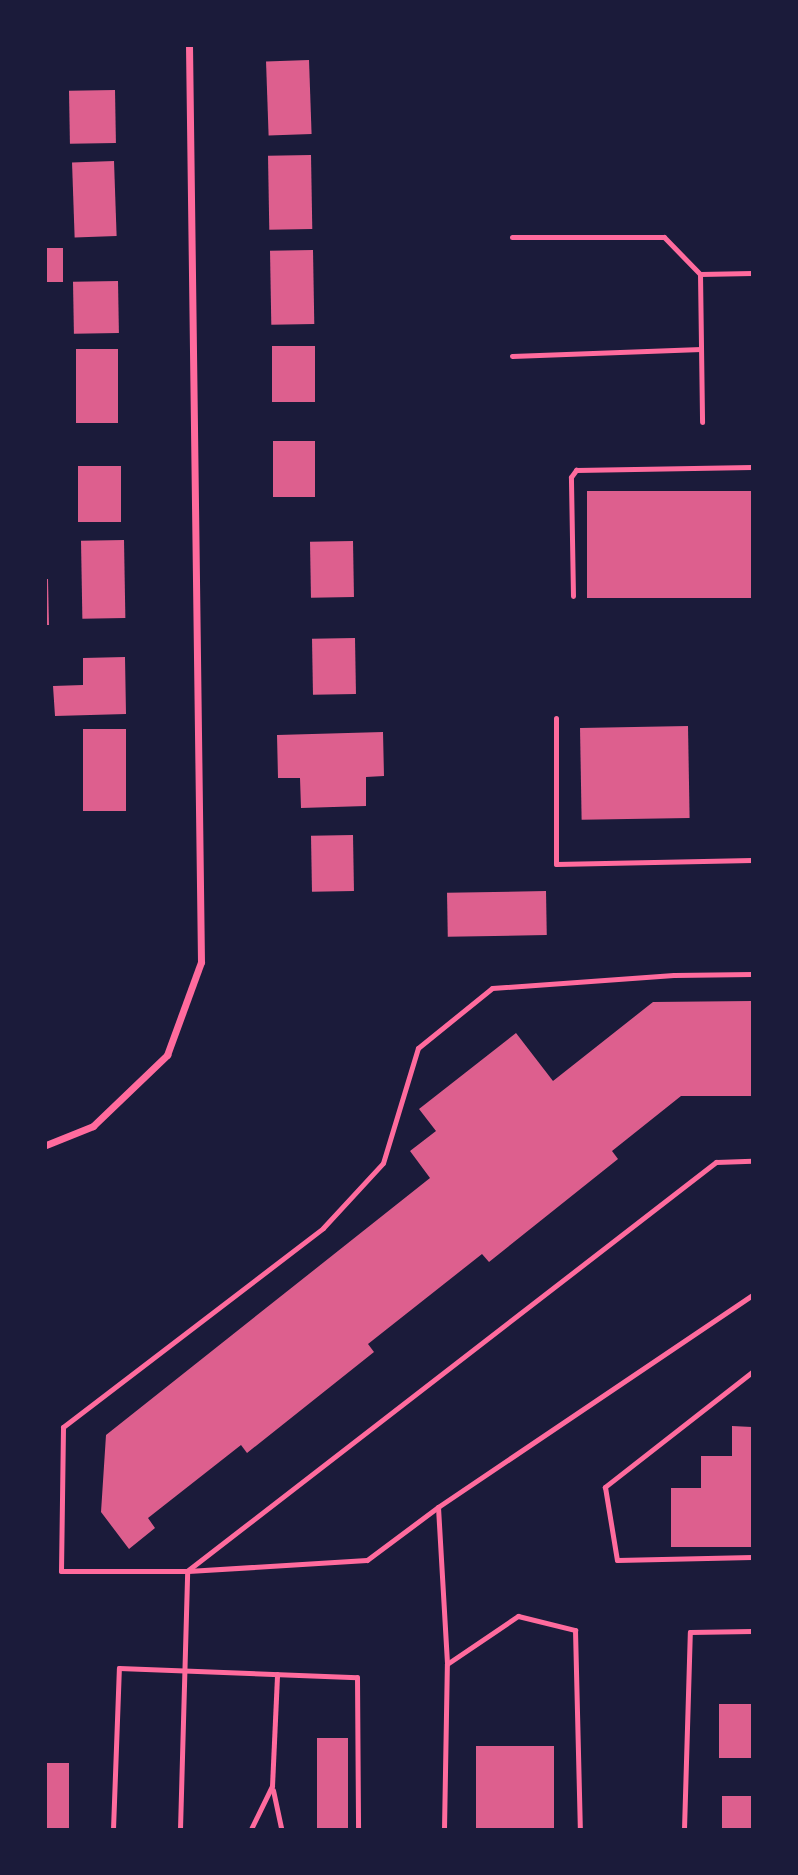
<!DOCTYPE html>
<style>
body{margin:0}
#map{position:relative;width:798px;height:1875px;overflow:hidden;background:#1b1b3a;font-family:"IBM Plex Sans",sans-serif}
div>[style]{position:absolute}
.building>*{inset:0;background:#dd5f8e;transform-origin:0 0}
.service>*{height:5px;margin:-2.5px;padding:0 2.5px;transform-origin:2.5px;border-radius:2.5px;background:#ff6b9d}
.minor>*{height:7px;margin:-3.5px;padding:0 3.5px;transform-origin:3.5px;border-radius:3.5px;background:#ff6b9d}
span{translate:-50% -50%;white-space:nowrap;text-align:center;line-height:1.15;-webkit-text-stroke:5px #1b1b3a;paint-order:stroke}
.frame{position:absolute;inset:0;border:47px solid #1b1b3a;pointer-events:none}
</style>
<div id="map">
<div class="building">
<div style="left:309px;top:60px;width:74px;height:43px;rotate:88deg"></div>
<div style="left:115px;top:90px;width:53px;height:46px;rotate:89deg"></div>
<div style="left:311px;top:155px;width:74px;height:43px;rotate:89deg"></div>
<div style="left:114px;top:161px;width:75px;height:42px;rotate:88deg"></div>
<div style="left:46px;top:248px;width:17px;height:34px"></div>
<div style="left:313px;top:250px;width:74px;height:43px;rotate:89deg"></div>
<div style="left:118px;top:281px;width:52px;height:45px;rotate:89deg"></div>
<div style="left:315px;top:346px;width:56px;height:43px;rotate:90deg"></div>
<div style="left:76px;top:349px;width:42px;height:74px"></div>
<div style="left:273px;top:441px;width:42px;height:56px"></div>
<div style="left:121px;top:466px;width:56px;height:43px;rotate:90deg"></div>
<div style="left:752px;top:491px;width:107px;height:165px;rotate:90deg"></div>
<div style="left:124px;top:540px;width:78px;height:43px;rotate:89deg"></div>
<div style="left:353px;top:541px;width:56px;height:43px;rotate:89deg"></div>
<div style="clip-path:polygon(46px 579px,48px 579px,49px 625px,46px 625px)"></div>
<div style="left:355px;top:638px;width:56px;height:43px;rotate:89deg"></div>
<div style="clip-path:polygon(125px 657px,126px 714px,55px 716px,53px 686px,83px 685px,83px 658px)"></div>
<div style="left:688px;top:726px;width:92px;height:108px;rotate:89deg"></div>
<div style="left:83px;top:729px;width:43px;height:82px"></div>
<div style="clip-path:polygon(383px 732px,384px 776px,366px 777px,366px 806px,301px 808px,300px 778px,278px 778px,277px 735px)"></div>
<div style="left:353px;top:835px;width:56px;height:42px;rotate:89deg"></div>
<div style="left:546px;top:891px;width:44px;height:99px;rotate:89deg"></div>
<div style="clip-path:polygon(752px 1001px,752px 1096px,681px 1096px,612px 1151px,618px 1159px,489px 1262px,482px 1254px,368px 1344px,374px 1352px,247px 1453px,241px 1445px,148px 1518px,155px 1528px,129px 1549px,101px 1512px,106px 1435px,430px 1178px,410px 1151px,436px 1131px,419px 1109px,516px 1033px,553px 1081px,653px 1002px)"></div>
<div style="clip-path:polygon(732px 1426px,752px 1427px,752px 1547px,671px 1547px,671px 1488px,701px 1488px,701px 1456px,732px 1456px)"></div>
<div style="left:719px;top:1704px;width:33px;height:54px"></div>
<div style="left:317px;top:1738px;width:31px;height:91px"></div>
<div style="left:476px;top:1746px;width:78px;height:83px"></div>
<div style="left:46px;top:1763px;width:23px;height:66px"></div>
<div style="left:722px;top:1796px;width:30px;height:33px"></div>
</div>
<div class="service">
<div style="left:512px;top:237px;width:152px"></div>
<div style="left:664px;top:237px;width:52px;rotate:45.8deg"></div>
<div style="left:700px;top:274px;width:52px;rotate:-1.1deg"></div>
<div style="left:700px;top:274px;width:148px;rotate:89.2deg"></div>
<div style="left:512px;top:356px;width:189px;rotate:-2.1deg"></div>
<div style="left:573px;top:596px;width:119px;rotate:-91deg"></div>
<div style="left:571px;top:477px;width:9px;rotate:-54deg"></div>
<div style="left:576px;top:470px;width:176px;rotate:-1deg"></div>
<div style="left:556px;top:718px;width:146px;rotate:90deg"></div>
<div style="left:556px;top:864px;width:196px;rotate:-1.2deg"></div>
<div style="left:752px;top:1372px;width:187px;rotate:142deg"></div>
<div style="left:605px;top:1487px;width:74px;rotate:80.7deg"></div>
<div style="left:617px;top:1560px;width:135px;rotate:-1.3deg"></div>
<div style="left:438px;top:1507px;width:157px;rotate:86.7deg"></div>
<div style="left:187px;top:1571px;width:669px;rotate:-37.71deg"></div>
<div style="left:716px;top:1162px;width:36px;rotate:-2deg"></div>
<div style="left:188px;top:1571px;width:179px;rotate:-3.5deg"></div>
<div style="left:367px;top:1560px;width:89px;rotate:-36.7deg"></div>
<div style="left:438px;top:1507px;width:379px;rotate:-34deg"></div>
<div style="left:273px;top:1790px;width:40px;rotate:78deg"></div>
<div style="left:113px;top:1829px;width:161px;rotate:-87.9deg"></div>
<div style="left:119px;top:1668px;width:238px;rotate:2.2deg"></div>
<div style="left:357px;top:1677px;width:152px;rotate:89.6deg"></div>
<div style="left:180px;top:1829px;width:258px;rotate:-88.4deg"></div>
<div style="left:187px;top:1571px;width:126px;rotate:180deg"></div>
<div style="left:61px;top:1571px;width:144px;rotate:-89.2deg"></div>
<div style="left:63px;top:1427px;width:327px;rotate:-37.4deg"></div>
<div style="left:323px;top:1228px;width:88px;rotate:-47.3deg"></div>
<div style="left:383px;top:1163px;width:120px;rotate:-73.1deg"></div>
<div style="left:418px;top:1048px;width:95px;rotate:-39deg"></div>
<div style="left:492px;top:988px;width:182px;rotate:-4.1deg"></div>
<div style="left:674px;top:975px;width:78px;rotate:-0.7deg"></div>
<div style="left:251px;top:1829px;width:48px;rotate:-64deg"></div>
<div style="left:272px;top:1786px;width:112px;rotate:-87.4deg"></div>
<div style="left:444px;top:1829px;width:165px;rotate:-89deg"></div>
<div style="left:447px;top:1664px;width:86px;rotate:-34.1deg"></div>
<div style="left:518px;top:1616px;width:59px;rotate:13.8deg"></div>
<div style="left:575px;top:1630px;width:199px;rotate:88.6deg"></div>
<div style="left:684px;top:1829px;width:197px;rotate:-88.3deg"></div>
<div style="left:690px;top:1632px;width:62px;rotate:-0.9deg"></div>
</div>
<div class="minor">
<div style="left:46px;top:1145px;width:51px;rotate:-22deg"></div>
<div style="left:93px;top:1126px;width:103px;rotate:-43.8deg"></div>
<div style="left:167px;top:1055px;width:99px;rotate:-69.9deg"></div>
<div style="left:201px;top:962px;width:916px;rotate:-90.75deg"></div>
</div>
<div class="frame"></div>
</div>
